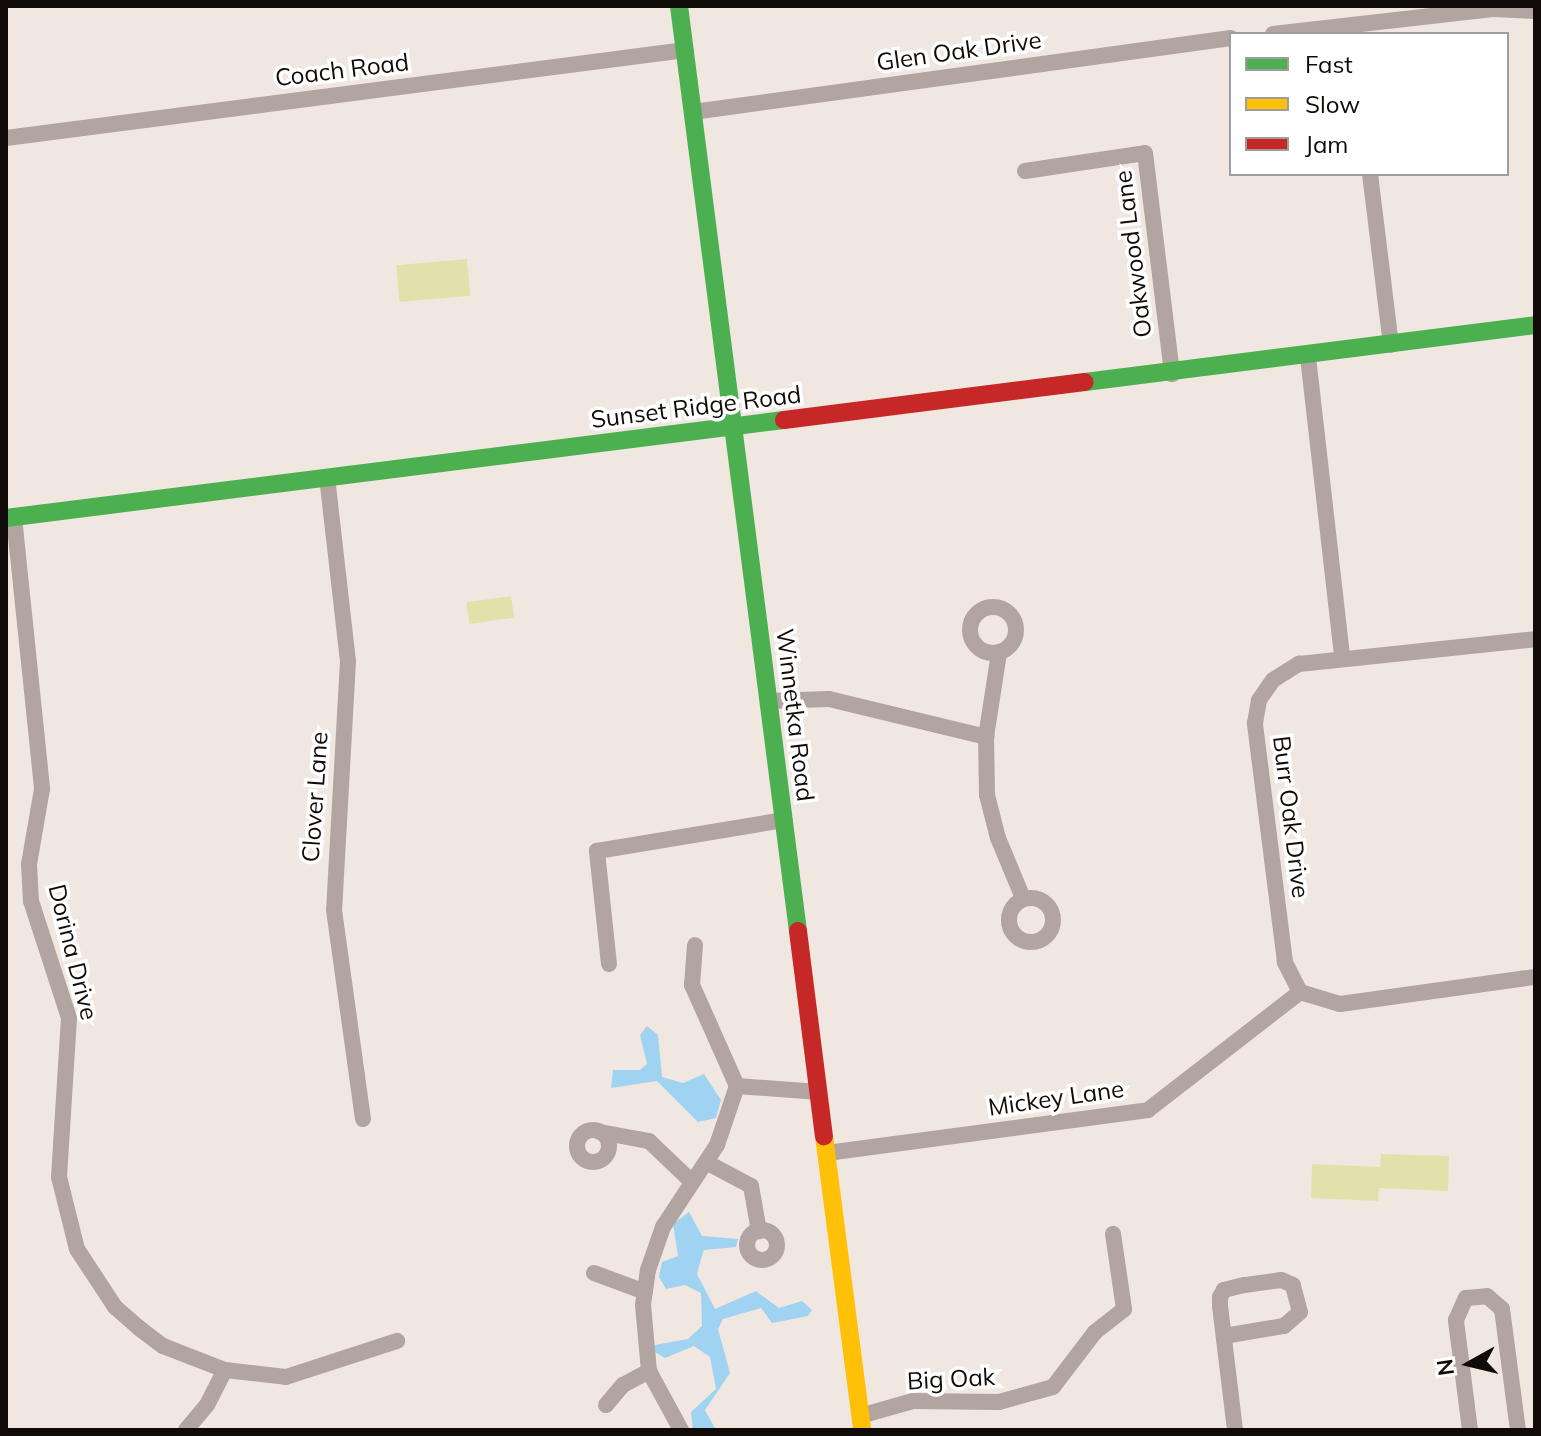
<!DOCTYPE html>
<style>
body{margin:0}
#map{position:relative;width:1541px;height:1436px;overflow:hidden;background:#f0e7e1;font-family:Mulish,sans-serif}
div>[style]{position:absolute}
.green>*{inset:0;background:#e3e1ab;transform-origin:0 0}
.water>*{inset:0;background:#a0d3f2}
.street>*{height:16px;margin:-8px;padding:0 8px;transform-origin:8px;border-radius:8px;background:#b2a4a0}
.street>.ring{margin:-8px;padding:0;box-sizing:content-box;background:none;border:16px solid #b2a4a0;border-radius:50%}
.fast>*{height:18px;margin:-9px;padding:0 9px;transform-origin:9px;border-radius:9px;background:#4caf50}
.slow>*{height:18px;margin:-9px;padding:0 9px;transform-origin:9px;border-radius:9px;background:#ffc107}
.jam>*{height:18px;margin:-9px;padding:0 9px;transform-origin:9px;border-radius:9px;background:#c62828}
span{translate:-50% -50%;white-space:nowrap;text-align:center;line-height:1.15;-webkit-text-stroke:7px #fff;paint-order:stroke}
.street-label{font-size:24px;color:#100b08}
.frame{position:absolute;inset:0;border:8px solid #100b08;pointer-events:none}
.legend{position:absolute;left:1229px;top:32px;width:280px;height:144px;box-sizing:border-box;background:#fff;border:2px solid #9f9d9c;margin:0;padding:10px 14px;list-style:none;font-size:24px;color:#100b08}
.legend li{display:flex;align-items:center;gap:16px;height:40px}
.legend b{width:40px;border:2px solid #9f9d9c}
.north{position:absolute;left:1429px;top:1324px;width:80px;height:80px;-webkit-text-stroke:6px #fff;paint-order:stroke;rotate:262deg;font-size:22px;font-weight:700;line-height:32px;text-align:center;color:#100b08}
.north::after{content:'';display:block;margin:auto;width:28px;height:36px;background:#100b08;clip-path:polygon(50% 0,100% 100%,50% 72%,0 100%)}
</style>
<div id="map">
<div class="green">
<div style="left:467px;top:259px;width:37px;height:71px;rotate:85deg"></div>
<div style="left:511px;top:596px;width:22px;height:45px;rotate:82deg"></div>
<div style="clip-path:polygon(1381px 1154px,1449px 1156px,1448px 1191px,1379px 1188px,1378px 1201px,1311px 1198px,1312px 1164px,1380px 1167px)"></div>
</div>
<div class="water">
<div style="clip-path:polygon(647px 1026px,658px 1035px,662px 1077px,683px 1083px,704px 1074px,721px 1100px,716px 1118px,698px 1122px,657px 1081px,611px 1088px,613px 1070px,640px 1070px,647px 1064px,640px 1035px)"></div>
<div style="clip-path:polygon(689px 1212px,702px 1236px,738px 1239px,736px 1247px,704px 1250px,701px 1259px,697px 1274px,715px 1309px,756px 1291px,779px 1308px,802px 1301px,812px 1310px,808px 1316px,772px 1323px,761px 1308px,723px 1319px,718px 1329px,730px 1373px,705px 1410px,716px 1430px,693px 1430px,691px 1412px,716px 1389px,710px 1357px,694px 1346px,665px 1358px,655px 1352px,655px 1345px,688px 1339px,702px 1326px,701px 1293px,685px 1285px,666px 1289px,659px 1277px,662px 1262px,678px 1256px,673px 1224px)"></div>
</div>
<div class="street">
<div style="left:1273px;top:34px;width:221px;rotate:-6.5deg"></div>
<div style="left:1493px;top:9px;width:42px;rotate:2.7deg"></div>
<div style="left:693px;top:112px;width:543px;rotate:-7.83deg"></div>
<div style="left:6px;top:138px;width:685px;rotate:-7.38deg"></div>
<div style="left:1025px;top:171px;width:121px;rotate:-8.5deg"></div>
<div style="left:1145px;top:153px;width:223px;rotate:83deg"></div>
<div style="left:1370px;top:174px;width:172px;rotate:83deg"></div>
<div style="left:1308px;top:357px;width:300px;rotate:83.5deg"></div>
<div style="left:327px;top:477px;width:185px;rotate:83.5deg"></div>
<div style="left:348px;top:661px;width:249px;rotate:93.2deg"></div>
<div style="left:334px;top:910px;width:211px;rotate:82.1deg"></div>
<div style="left:14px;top:517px;width:273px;rotate:84.1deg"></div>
<div style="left:42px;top:789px;width:76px;rotate:99.8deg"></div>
<div style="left:29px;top:864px;width:37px;rotate:87deg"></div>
<div style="left:31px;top:901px;width:123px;rotate:72deg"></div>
<div style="left:69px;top:1018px;width:159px;rotate:93.6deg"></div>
<div style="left:59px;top:1177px;width:74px;rotate:76deg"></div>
<div style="left:77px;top:1249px;width:69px;rotate:56.8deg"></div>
<div style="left:115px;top:1307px;width:32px;rotate:41deg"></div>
<div style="left:139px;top:1328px;width:30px;rotate:37deg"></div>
<div style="left:163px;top:1346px;width:66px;rotate:21.2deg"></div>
<div style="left:225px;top:1370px;width:61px;rotate:6.5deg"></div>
<div style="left:286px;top:1377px;width:117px;rotate:-18deg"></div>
<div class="ring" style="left:970px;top:607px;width:30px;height:30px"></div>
<div style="left:999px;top:653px;width:85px;rotate:98.8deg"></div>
<div style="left:986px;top:737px;width:58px;rotate:89deg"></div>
<div style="left:987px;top:795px;width:44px;rotate:75.7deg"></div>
<div style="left:998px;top:838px;width:65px;rotate:67.4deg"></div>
<div style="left:769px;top:701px;width:60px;rotate:-1.9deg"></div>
<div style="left:829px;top:699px;width:162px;rotate:13.6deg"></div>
<div class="ring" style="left:1009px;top:898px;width:28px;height:28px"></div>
<div style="left:609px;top:964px;width:114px;rotate:-96.1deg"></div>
<div style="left:597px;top:851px;width:190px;rotate:-9.4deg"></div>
<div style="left:1300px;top:992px;width:34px;rotate:-117deg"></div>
<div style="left:1285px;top:962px;width:241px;rotate:-97.2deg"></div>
<div style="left:1255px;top:723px;width:23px;rotate:-80deg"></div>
<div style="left:1259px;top:700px;width:24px;rotate:-55deg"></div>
<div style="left:1273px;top:680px;width:31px;rotate:-32deg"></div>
<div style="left:1299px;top:664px;width:237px;rotate:-6deg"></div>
<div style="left:1300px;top:992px;width:42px;rotate:16.7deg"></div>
<div style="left:1340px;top:1004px;width:197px;rotate:-7.9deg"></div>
<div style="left:737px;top:1086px;width:82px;rotate:4.2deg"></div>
<div class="ring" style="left:577px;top:1130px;width:16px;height:16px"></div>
<div style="left:600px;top:1132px;width:50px;rotate:10.4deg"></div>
<div style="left:649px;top:1141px;width:59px;rotate:43.6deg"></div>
<div style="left:827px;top:1153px;width:324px;rotate:-7.6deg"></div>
<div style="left:1148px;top:1110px;width:192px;rotate:-37.8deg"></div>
<div style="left:706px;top:1162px;width:51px;rotate:28.1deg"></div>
<div style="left:751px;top:1186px;width:46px;rotate:79.9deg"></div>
<div class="ring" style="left:747px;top:1230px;width:14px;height:14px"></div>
<div style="left:594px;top:1273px;width:54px;rotate:20.4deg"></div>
<div style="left:1224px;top:1336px;width:61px;rotate:-9.5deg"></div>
<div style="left:1284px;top:1326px;width:21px;rotate:-41deg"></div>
<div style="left:1300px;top:1312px;width:28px;rotate:-105deg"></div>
<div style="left:1293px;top:1285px;width:13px;rotate:-157deg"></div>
<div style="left:1281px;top:1280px;width:37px;rotate:172deg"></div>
<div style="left:1244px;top:1285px;width:21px;rotate:166deg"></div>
<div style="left:1224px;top:1290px;width:8px;rotate:120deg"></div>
<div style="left:1220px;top:1297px;width:9px;rotate:90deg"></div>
<div style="left:1220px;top:1306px;width:125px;rotate:83.1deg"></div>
<div style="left:606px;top:1405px;width:26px;rotate:-50deg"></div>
<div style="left:623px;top:1385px;width:30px;rotate:-28deg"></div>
<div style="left:860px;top:1416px;width:55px;rotate:-15.8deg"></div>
<div style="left:913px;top:1401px;width:86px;rotate:0.7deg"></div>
<div style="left:999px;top:1402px;width:56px;rotate:-15.5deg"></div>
<div style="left:1053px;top:1387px;width:69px;rotate:-52.6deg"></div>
<div style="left:1095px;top:1332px;width:37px;rotate:-38deg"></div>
<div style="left:1124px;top:1309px;width:76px;rotate:-98.3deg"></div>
<div style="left:186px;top:1430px;width:33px;rotate:-50deg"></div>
<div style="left:207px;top:1405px;width:39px;rotate:-63deg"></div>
<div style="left:681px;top:1430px;width:67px;rotate:-118.5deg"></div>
<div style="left:649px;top:1371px;width:66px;rotate:-95.2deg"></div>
<div style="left:643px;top:1305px;width:35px;rotate:-82deg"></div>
<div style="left:648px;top:1270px;width:46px;rotate:-70.8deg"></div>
<div style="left:663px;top:1227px;width:98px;rotate:-56.6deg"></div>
<div style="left:717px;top:1145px;width:62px;rotate:-71.3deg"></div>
<div style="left:737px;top:1086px;width:111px;rotate:-114deg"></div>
<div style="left:692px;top:985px;width:40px;rotate:-85.7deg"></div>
<div style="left:1470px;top:1430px;width:111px;rotate:-97.3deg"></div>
<div style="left:1456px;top:1320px;width:24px;rotate:-66deg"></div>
<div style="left:1466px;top:1298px;width:21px;rotate:-5deg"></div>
<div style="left:1487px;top:1296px;width:20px;rotate:41deg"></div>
<div style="left:1502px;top:1309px;width:122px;rotate:82.5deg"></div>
</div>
<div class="fast">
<div style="left:679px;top:6px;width:933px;rotate:82.67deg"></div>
<div style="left:1085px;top:382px;width:454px;rotate:-7.2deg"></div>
<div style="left:6px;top:518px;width:784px;rotate:-7.18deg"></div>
</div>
<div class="slow">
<div style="left:824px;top:1136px;width:296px;rotate:82.6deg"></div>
</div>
<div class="jam">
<div style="left:784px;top:420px;width:303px;rotate:-7.2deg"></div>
<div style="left:798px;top:931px;width:207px;rotate:82.8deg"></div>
</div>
<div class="street-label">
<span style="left:959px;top:51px;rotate:-8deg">Glen Oak Drive</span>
<span style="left:342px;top:70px;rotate:-7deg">Coach Road</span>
<span style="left:1133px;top:254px;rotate:-97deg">Oakwood Lane</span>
<span style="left:696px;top:407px;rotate:-7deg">Sunset Ridge Road</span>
<span style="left:795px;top:715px;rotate:83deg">Winnetka Road</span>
<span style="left:315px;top:797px;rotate:-86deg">Clover Lane</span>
<span style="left:1291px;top:817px;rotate:83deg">Burr Oak Drive</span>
<span style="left:73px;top:952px;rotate:76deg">Dorina Drive</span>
<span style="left:1056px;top:1098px;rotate:-8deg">Mickey Lane</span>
<span style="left:951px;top:1379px;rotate:-3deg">Big Oak</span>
</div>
<div class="frame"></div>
<ul class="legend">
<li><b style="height:10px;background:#4caf50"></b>Fast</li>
<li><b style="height:10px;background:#ffc107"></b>Slow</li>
<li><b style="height:10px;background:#c62828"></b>Jam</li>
</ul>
<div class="north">N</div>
</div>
